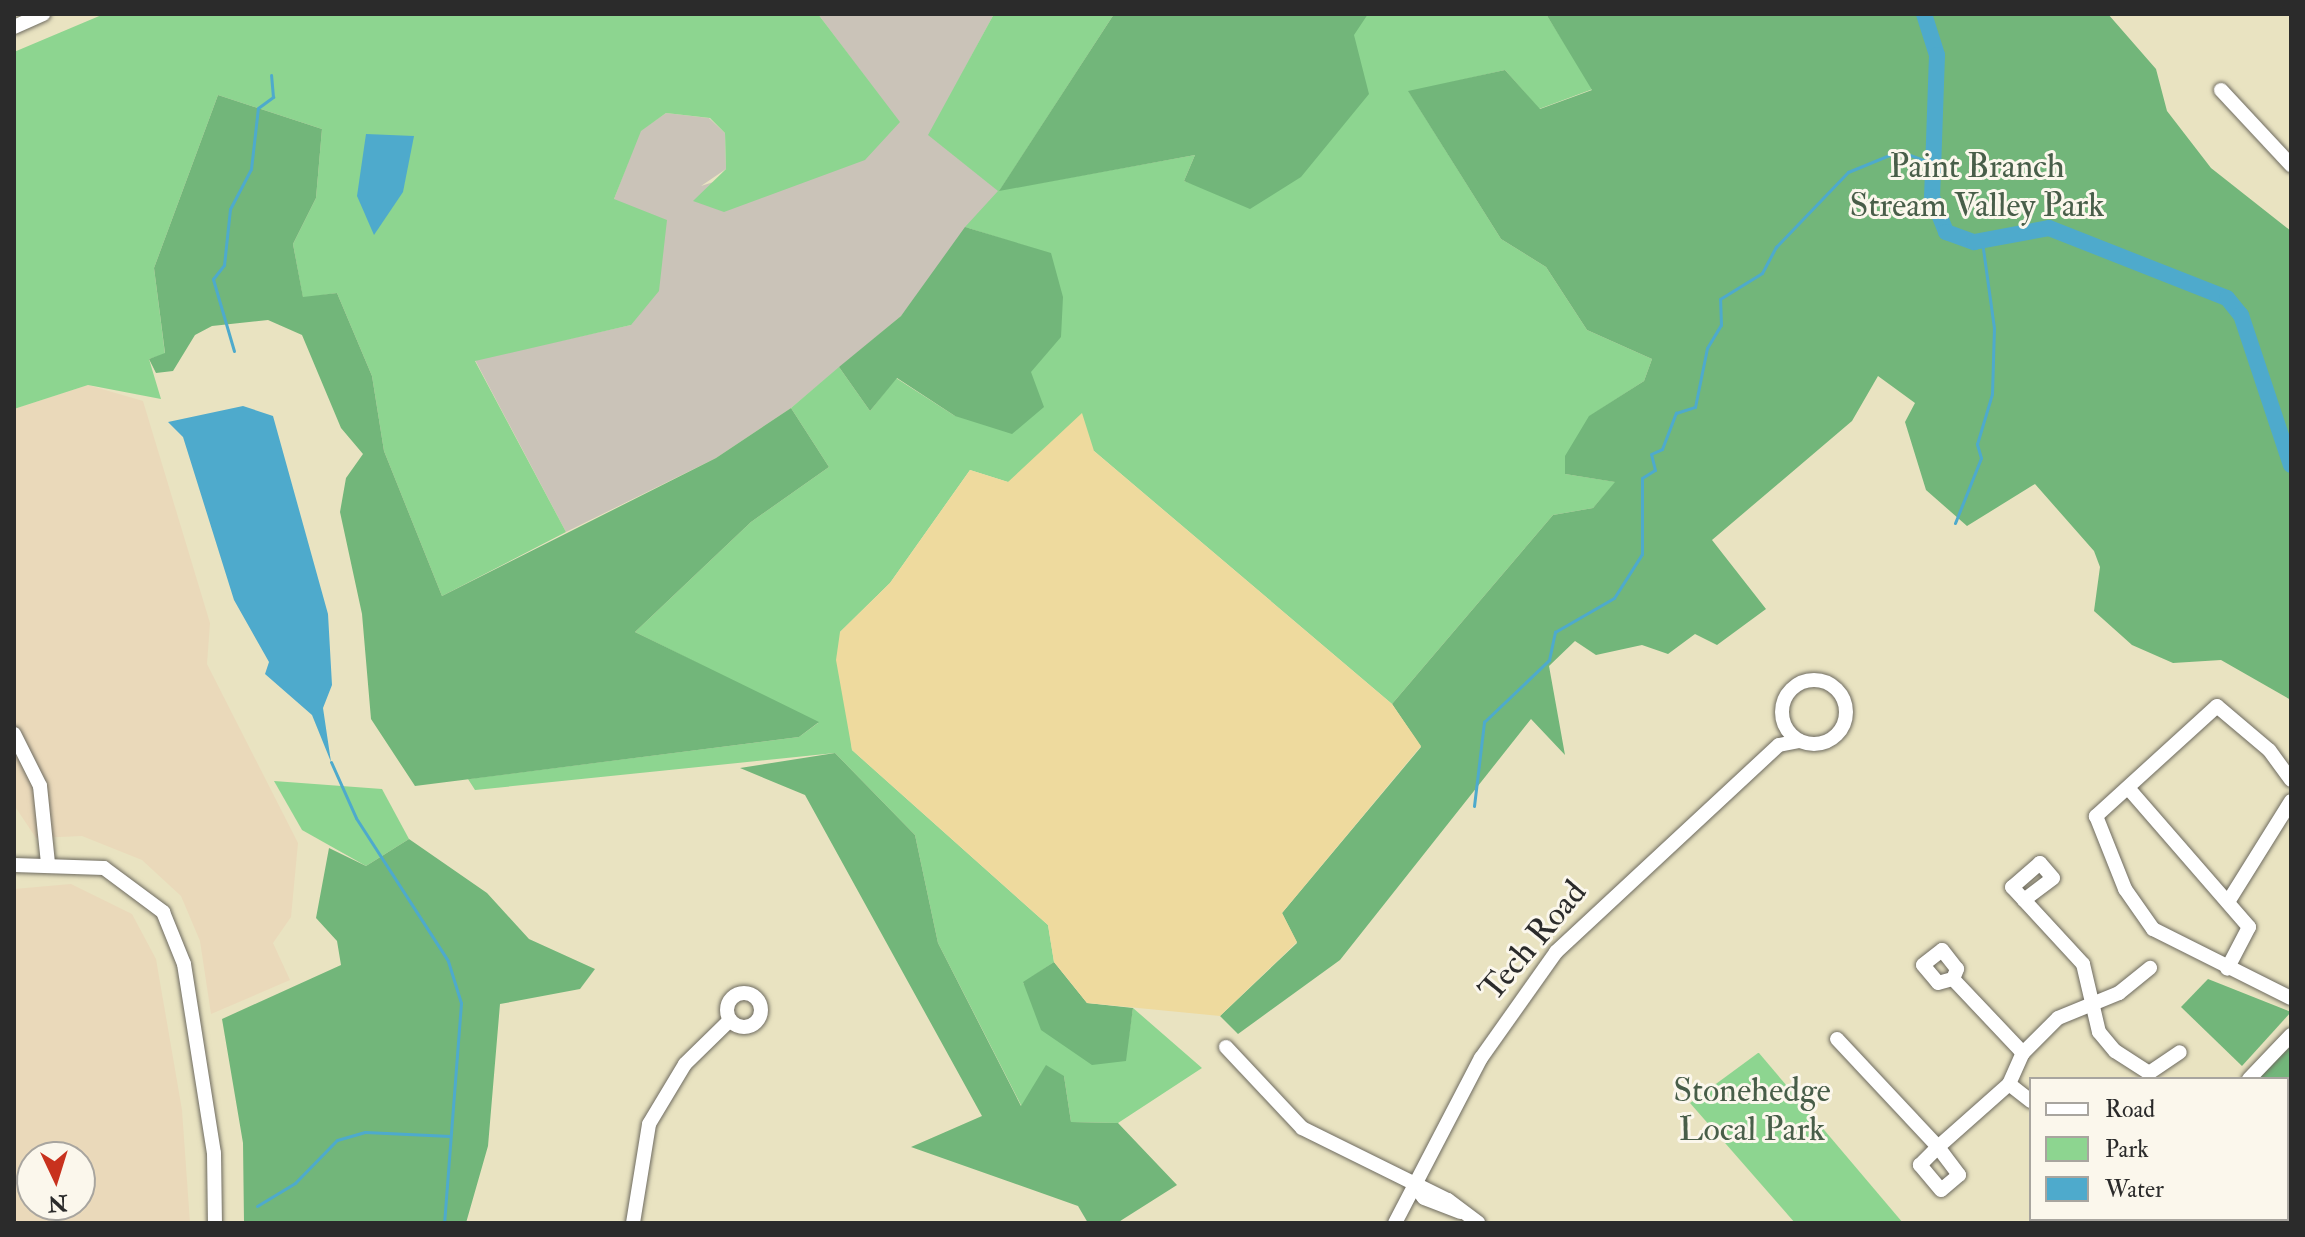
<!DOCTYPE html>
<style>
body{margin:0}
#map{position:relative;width:2305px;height:1237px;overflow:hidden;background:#e9e3c1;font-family:"IM FELL Double Pica",serif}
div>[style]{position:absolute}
.built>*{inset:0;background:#ead9ba}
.industrial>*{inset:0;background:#cac3b8}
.green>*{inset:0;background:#8dd590}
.forest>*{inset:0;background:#72b67a}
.sand>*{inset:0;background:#eeda9e}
.water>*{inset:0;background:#4eaacc}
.stream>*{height:3px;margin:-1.5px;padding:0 1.5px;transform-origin:1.5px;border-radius:1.5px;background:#4eaacc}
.river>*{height:16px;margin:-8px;padding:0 8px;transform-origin:8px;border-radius:8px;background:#4eaacc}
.roads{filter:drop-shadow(0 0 2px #6e6b60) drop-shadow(0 0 2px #6e6b60)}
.minor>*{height:14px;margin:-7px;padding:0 7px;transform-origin:7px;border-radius:7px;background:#fff}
.minor>.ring{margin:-7px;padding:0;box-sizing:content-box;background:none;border:14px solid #fff;border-radius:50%}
.highway>*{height:20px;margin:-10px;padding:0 10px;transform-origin:10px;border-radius:10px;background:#f9bc8a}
span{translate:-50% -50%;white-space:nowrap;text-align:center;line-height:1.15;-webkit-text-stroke:6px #fbf7ec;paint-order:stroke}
.park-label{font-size:34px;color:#485e49}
.street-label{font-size:34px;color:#2b2b2b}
.frame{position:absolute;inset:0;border:16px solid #2b2b2b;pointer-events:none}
.legend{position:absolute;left:2029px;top:1077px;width:260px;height:144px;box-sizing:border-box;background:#fbf7ec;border:2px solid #a8a59f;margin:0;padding:10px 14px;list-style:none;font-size:24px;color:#2b2b2b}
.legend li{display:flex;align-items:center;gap:16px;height:40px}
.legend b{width:40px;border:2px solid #a8a59f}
.north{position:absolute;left:16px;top:1141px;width:80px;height:80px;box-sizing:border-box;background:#fbf7ec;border:2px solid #a8a59f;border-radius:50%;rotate:176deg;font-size:22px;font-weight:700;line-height:32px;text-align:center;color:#2b2b2b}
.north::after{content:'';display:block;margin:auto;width:28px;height:36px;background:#c8321e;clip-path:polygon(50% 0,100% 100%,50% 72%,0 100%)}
</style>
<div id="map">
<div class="built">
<i style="clip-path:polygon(88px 385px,143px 401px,210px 623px,207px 664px,298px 843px,291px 917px,273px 943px,290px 980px,211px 1014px,200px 941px,181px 896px,142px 860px,82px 836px,36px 838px,14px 805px,14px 409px)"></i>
<i style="clip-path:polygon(evenodd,71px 884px,132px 914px,156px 959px,182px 1110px,190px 1223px,14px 1223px,14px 889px,71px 884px,32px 1157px,80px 1157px,80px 1205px,32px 1205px,32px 1157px)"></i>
</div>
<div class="industrial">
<i style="clip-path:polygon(818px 14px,994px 14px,929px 135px,999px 191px,901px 316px,791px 408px,716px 458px,566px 532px,475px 360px,631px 325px,614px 199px,640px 131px,666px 113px,709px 118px,725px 133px,726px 169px,701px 186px,899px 122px)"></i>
</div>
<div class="green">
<i style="clip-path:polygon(104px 14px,818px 14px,900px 122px,865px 160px,724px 212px,693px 201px,726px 169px,725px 133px,710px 118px,666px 113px,641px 131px,614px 199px,667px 220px,659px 291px,631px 325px,475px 361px,566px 532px,442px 596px,384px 451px,372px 376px,337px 293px,303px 298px,293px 244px,316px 198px,322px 129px,218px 95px,154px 268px,165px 354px,149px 359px,161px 399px,88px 385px,14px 409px,14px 52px)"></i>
<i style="clip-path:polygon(994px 14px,1114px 14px,1000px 190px,1195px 155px,1184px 181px,1208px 189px,1368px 14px,1546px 14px,1593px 89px,1539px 109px,1505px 70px,1409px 92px,1501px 239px,1546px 267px,1587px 330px,1652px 359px,1644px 381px,1590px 416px,1565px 474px,1616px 482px,1593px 508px,1553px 515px,1392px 704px,1094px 451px,1008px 482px,970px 470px,890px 583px,840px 632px,852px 750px,1048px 925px,1054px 962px,1023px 983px,1125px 1061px,1133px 1008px,1202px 1068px,1118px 1123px,1071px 1122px,1064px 1076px,1022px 1107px,938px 943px,915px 835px,835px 753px,475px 790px,468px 779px,799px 737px,818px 723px,635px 632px,751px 522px,829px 467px,791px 408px,839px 367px,870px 411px,896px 378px,955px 416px,1030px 372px,1051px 254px,965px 227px,998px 191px,928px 135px)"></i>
<i style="clip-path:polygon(274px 781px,382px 789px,409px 839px,366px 866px,302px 830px)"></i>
<i style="clip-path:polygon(1758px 1053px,1759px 1053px,1903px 1223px,1795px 1223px,1690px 1103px)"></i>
</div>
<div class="forest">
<i style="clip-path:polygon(1114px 14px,1368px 14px,1354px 35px,1369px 94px,1301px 177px,1250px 209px,1184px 181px,1195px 155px,999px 191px)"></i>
<i style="clip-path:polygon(1546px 14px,2108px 14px,2156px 69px,2167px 111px,2211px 168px,2291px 231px,2291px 700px,2221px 660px,2173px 663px,2132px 645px,2094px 611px,2100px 567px,2094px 551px,2035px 484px,1967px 526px,1926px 490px,1905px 422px,1915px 403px,1878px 376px,1852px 421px,1712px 540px,1766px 609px,1717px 645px,1695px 634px,1668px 654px,1642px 645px,1596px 655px,1575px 641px,1549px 666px,1565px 755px,1531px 719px,1340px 960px,1238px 1034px,1220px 1016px,1297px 943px,1282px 913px,1421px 747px,1392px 704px,1553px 515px,1593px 508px,1615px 482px,1565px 474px,1565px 456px,1589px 416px,1644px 381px,1652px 359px,1587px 330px,1546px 267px,1501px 239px,1408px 91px,1505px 70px,1540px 109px,1592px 90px)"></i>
<i style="clip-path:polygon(218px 95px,322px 129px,316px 198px,293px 244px,303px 297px,337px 293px,372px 376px,384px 451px,442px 596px,716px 458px,791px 408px,829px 467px,751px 522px,635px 632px,819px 722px,799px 737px,415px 786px,371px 719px,362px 614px,340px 512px,346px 478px,363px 454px,341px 428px,302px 335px,268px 320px,212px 326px,195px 335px,173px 371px,156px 373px,149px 359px,165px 353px,154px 268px)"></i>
<i style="clip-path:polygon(965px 227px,1051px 253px,1063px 297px,1061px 337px,1031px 372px,1044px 407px,1012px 434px,955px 416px,897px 378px,870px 411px,839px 367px,901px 316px)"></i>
<i style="clip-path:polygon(835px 753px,915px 835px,938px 943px,1021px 1106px,1046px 1065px,1064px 1076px,1071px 1122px,1118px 1123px,1177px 1185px,1117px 1223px,1088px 1223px,1078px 1206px,911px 1147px,982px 1116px,805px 795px,740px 768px)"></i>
<i style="clip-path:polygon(409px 839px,487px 893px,529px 939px,595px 969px,580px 989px,500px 1004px,488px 1146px,466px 1223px,244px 1223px,243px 1143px,222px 1019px,341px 965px,337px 941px,316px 918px,329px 848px,366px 866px)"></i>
<i style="clip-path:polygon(1054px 962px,1087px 1003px,1133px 1008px,1126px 1061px,1092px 1065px,1041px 1030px,1023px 982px)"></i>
<i style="clip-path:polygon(2208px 979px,2291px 1012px,2242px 1066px,2181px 1007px)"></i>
<i style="clip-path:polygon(2291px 1046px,2291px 1101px,2287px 1104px,2287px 1079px,2256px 1079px)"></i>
</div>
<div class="sand">
<i style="clip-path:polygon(1082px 413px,1094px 451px,1392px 704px,1421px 746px,1282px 913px,1297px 942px,1220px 1016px,1087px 1003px,1054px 962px,1048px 925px,852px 750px,836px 660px,840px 632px,890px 583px,970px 470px,1008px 482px)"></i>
</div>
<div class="water">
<i style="clip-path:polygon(366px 134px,414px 136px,403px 192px,374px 235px,357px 196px)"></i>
<i style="clip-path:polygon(243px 406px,273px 416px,328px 614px,332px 685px,323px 708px,331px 762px,312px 715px,265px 674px,269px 662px,234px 600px,183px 437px,168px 422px)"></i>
</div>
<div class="stream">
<i style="left:234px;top:351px;width:75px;rotate:-106.3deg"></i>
<i style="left:213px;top:279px;width:18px;rotate:-52deg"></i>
<i style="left:224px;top:265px;width:56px;rotate:-83.9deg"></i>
<i style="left:230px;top:209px;width:45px;rotate:-62.3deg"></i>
<i style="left:251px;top:169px;width:61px;rotate:-83.5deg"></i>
<i style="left:258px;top:108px;width:19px;rotate:-36deg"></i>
<i style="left:273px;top:97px;width:22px;rotate:-95deg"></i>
<i style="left:1955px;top:523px;width:70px;rotate:-68.2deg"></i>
<i style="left:1981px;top:458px;width:15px;rotate:-106deg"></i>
<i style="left:1977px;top:444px;width:52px;rotate:-73.3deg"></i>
<i style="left:1992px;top:394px;width:66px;rotate:-88.3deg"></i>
<i style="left:1994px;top:328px;width:88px;rotate:-97.9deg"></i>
<i style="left:331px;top:762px;width:61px;rotate:65.9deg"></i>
<i style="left:356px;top:818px;width:170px;rotate:57.2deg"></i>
<i style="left:448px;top:961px;width:44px;rotate:72.8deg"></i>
<i style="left:461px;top:1003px;width:221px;rotate:94.4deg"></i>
<i style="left:1474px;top:806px;width:85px;rotate:-83.2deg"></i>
<i style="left:1484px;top:722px;width:90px;rotate:-43.6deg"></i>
<i style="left:1549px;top:660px;width:29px;rotate:-78deg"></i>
<i style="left:1555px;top:632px;width:68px;rotate:-30deg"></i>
<i style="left:1614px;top:598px;width:52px;rotate:-57.5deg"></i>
<i style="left:1642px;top:554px;width:76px;rotate:-90deg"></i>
<i style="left:1642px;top:478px;width:15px;rotate:-32deg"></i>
<i style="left:1655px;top:470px;width:16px;rotate:-104deg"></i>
<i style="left:1651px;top:454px;width:12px;rotate:-24deg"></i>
<i style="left:1662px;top:449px;width:39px;rotate:-69deg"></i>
<i style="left:1676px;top:413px;width:20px;rotate:-18deg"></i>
<i style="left:1695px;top:407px;width:60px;rotate:-78.5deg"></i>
<i style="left:1707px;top:348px;width:27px;rotate:-59deg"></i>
<i style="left:1721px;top:325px;width:26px;rotate:-92deg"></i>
<i style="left:1720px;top:299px;width:49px;rotate:-31.8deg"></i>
<i style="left:1762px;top:273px;width:30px;rotate:-62deg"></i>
<i style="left:1776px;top:247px;width:104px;rotate:-46.2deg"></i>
<i style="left:1848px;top:172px;width:55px;rotate:-22.4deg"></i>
<i style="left:1899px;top:151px;width:33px;rotate:20deg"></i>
<i style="left:257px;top:1206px;width:44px;rotate:-31.2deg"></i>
<i style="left:295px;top:1183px;width:60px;rotate:-45.7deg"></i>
<i style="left:337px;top:1140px;width:29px;rotate:-16deg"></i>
<i style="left:365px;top:1132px;width:85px;rotate:2.7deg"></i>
</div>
<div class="river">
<i style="left:1924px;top:14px;width:43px;rotate:72.4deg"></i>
<i style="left:1937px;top:55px;width:142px;rotate:92deg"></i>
<i style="left:1932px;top:197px;width:38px;rotate:68deg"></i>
<i style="left:1946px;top:232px;width:30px;rotate:20deg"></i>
<i style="left:1974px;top:242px;width:76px;rotate:-10.6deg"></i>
<i style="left:2049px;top:228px;width:191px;rotate:21.5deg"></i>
<i style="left:2227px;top:298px;width:22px;rotate:51deg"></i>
<i style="left:2241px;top:315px;width:158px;rotate:71.6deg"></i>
</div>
<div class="roads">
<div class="minor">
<i style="left:14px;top:27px;width:32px;rotate:-24deg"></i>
<i style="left:2221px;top:90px;width:103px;rotate:47deg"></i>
<i class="ring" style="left:1782px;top:680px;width:50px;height:50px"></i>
<i style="left:14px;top:734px;width:58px;rotate:63.4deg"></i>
<i style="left:40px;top:786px;width:77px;rotate:84.1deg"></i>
<i style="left:2291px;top:780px;width:37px;rotate:-126deg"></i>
<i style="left:2269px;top:750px;width:68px;rotate:-139.8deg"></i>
<i style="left:2217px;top:706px;width:164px;rotate:137.7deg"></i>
<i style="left:2096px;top:816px;width:79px;rotate:68.3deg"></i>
<i style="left:2125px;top:889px;width:49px;rotate:55deg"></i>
<i style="left:2153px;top:929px;width:154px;rotate:26.6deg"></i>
<i style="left:2129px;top:789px;width:183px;rotate:49deg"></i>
<i style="left:2249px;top:927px;width:47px;rotate:117.6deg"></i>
<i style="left:14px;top:865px;width:90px;rotate:1.9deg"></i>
<i style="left:104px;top:868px;width:74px;rotate:36.7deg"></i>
<i style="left:163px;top:912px;width:56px;rotate:68deg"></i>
<i style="left:184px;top:964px;width:191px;rotate:81deg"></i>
<i style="left:214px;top:1153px;width:70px;rotate:89.2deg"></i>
<i style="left:2024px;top:900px;width:36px;rotate:-37deg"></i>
<i style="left:2053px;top:878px;width:20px;rotate:-131deg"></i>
<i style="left:2040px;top:863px;width:37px;rotate:139deg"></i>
<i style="left:2012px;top:887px;width:18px;rotate:47deg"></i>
<i style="left:2024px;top:900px;width:87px;rotate:47.3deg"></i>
<i style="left:2083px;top:964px;width:70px;rotate:76.8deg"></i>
<i style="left:2099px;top:1032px;width:25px;rotate:50deg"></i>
<i style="left:2115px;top:1051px;width:40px;rotate:32.9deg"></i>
<i style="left:2149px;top:1073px;width:37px;rotate:-34deg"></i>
<i style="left:2228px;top:902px;width:119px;rotate:-58deg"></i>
<i style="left:1953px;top:979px;width:11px;rotate:-68deg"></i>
<i style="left:1957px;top:969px;width:24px;rotate:-128deg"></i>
<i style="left:1942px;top:950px;width:24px;rotate:142deg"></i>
<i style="left:1923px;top:965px;width:23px;rotate:50deg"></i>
<i style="left:1938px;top:983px;width:16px;rotate:-15deg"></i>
<i style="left:1953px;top:979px;width:102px;rotate:46.6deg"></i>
<i class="ring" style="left:727px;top:993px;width:20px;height:20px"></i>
<i style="left:1837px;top:1039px;width:148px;rotate:46.9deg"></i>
<i style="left:1938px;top:1147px;width:35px;rotate:53deg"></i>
<i style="left:1959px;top:1175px;width:23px;rotate:140deg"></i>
<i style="left:1941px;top:1190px;width:33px;rotate:-130deg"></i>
<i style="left:1920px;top:1165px;width:25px;rotate:-45deg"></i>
<i style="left:1938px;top:1147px;width:95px;rotate:-41.6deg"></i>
<i style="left:2009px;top:1084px;width:34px;rotate:-66deg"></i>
<i style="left:2023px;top:1053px;width:49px;rotate:-45deg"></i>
<i style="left:2058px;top:1018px;width:66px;rotate:-22.3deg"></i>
<i style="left:2119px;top:993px;width:40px;rotate:-39deg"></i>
<i style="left:1226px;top:1047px;width:111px;rotate:46.8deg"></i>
<i style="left:1302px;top:1128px;width:163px;rotate:26.3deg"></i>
<i style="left:1448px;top:1200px;width:38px;rotate:37deg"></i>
<i style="left:2249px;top:1079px;width:61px;rotate:-46.3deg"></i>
<i style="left:2009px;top:1084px;width:28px;rotate:38deg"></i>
<i style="left:1414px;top:1185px;width:16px;rotate:52deg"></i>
<i style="left:1424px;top:1198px;width:39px;rotate:21deg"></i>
<i style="left:633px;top:1223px;width:100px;rotate:-80.8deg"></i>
<i style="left:649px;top:1124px;width:70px;rotate:-59deg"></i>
<i style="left:685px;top:1064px;width:63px;rotate:-44.4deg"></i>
<i style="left:1395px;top:1223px;width:186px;rotate:-62.5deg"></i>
<i style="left:1481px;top:1058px;width:130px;rotate:-54.7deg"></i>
<i style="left:1556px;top:952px;width:304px;rotate:-42.9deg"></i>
<i style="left:1779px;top:745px;width:21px;rotate:-11deg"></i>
<i style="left:2092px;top:1223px;width:6px;rotate:-45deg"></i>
</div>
<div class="highway">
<i style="left:2287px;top:1123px;width:6px;rotate:-45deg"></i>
<i style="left:2287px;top:1171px;width:5px;rotate:-37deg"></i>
<i style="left:2177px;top:1223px;width:6px;rotate:-45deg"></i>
<i style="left:2230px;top:1223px;width:6px;rotate:-45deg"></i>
</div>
</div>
<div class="park-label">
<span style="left:1977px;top:186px">Paint Branch<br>Stream Valley Park</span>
<span style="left:1752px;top:1110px">Stonehedge<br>Local Park</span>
</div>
<div class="street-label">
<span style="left:1533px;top:941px;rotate:-50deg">Tech Road</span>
</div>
<div class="frame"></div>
<ul class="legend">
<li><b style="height:10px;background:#fff"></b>Road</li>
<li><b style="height:22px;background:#8dd590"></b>Park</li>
<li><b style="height:22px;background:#4eaacc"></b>Water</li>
</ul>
<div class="north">N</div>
</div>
